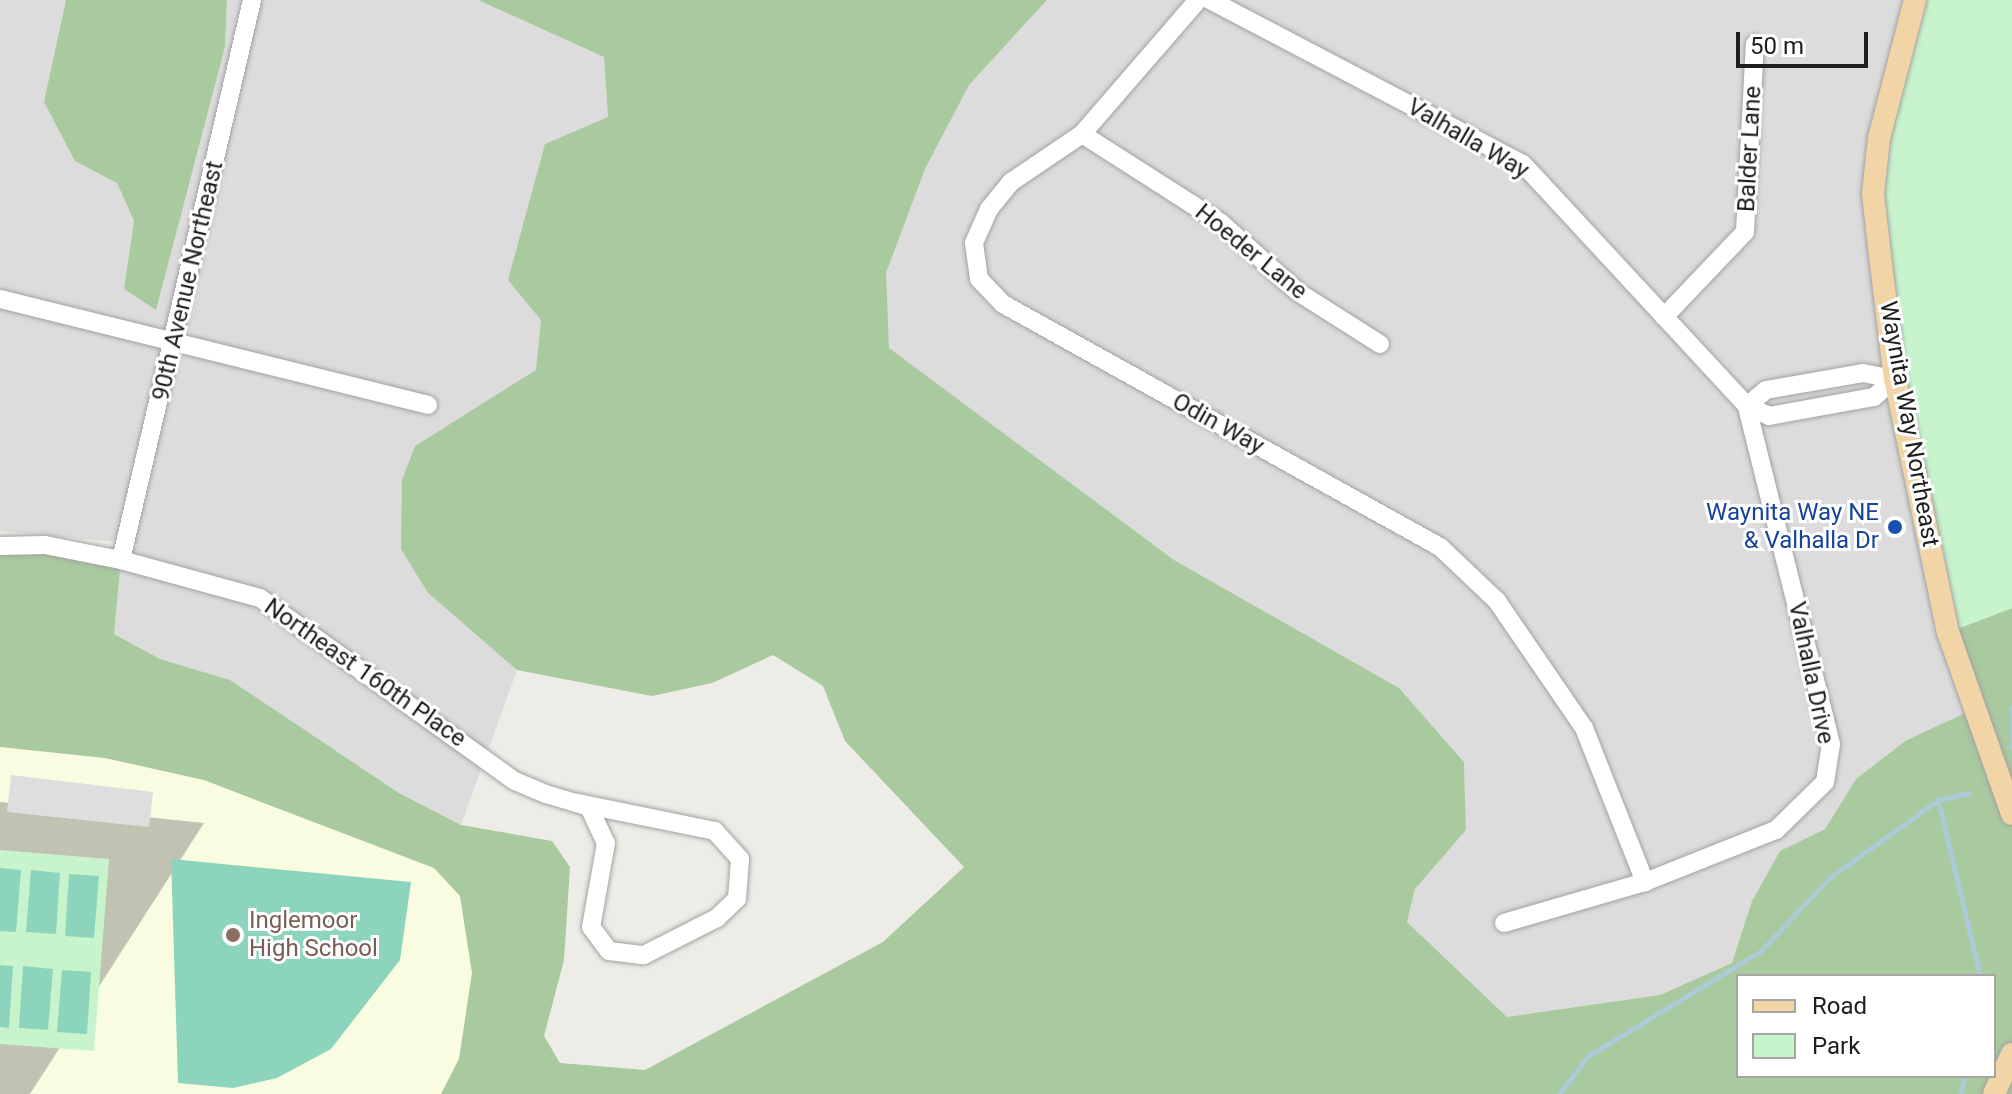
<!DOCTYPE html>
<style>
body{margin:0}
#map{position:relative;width:2012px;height:1094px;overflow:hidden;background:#eeece6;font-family:Roboto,sans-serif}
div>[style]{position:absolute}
.residential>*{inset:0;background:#dcdcdc}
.education>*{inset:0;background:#fafce1}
.construction>*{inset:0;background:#c1c2b2}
.forest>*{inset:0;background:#a9c99f}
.park>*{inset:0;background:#c7f4cd}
.pitch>*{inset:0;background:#8cd5bc}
.parking>*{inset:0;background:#dedede}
.stream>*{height:5px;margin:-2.5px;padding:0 2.5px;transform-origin:2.5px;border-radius:2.5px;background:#abcbd7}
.roads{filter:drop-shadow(0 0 2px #a2a2a2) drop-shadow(0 0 2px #a2a2a2)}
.minor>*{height:18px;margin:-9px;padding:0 9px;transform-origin:9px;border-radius:9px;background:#fff}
.major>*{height:22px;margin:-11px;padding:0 11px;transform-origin:11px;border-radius:11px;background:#f2d5a7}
.dots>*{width:22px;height:22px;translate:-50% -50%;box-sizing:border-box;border:4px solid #fff;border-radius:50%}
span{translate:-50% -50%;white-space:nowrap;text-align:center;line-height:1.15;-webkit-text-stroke:6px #fff;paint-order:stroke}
.street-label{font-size:24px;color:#1e1e1e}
.transit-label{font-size:24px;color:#164399}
.right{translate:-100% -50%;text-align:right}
.education-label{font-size:24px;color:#785e54}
.left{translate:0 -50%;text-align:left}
.legend{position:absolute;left:1736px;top:974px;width:260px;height:104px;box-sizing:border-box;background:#fff;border:2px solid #a5a5a5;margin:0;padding:10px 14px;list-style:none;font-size:24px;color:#1e1e1e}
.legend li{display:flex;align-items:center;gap:16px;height:40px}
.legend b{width:40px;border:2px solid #a5a5a5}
.scale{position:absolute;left:1736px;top:32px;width:132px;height:36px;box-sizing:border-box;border:4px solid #1e1e1e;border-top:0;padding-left:10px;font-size:24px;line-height:28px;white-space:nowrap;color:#1e1e1e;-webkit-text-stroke:6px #fff;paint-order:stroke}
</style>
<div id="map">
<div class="residential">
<i style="clip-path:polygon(0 0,66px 0,60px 31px,75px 160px,117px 183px,134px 221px,124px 288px,156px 309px,225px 47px,227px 0,478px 0,604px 57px,608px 118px,541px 320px,536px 371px,415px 446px,428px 593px,517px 670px,461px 825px,399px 793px,230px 680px,160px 659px,114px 634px,121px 560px,139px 544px,0 531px)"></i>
<i style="clip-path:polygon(1047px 0,1915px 0,1975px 709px,1905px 741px,1856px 779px,1825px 829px,1780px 851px,1752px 901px,1732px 963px,1660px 995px,1507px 1017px,1407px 922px,1415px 889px,1466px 830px,1464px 762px,1399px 688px,1174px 560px,888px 348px,886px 273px,925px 169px,969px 85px)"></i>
</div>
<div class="education">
<i style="clip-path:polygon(0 747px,105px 758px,204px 780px,434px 868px,460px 896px,472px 973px,459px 1059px,441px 1094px,0 1094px)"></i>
</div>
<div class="construction">
<i style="clip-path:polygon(0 802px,204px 823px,30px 1094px,0 1094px)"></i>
</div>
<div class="forest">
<i style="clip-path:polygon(66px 0,227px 0,225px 47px,156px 310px,124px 289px,134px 221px,117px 183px,75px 161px,44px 102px)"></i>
<i style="clip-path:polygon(evenodd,478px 0,1047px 0,969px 85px,925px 169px,886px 273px,889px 348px,1174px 560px,1399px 688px,1464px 762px,1466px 830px,1415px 889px,1407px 922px,1507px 1017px,1660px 995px,1732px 963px,1752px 901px,1780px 851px,1825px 829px,1856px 779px,1905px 741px,1974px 709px,1948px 632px,2012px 608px,2012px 1094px,441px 1094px,459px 1059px,472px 973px,460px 896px,434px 868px,204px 780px,105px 758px,0 747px,0 546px,121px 560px,114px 634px,160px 659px,230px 680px,399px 793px,461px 825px,552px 841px,570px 867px,564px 960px,544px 1036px,560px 1063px,645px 1070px,883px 942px,964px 867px,845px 741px,823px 686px,773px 655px,712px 683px,652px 696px,517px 670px,428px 593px,401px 549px,402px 480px,415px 446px,536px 370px,541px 320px,508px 280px,545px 144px,608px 117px,604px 57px,478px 0,1738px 976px,1994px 976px,1994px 1076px,1738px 1076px,1738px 976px)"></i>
</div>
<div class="park">
<i style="clip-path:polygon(1917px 0,2012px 0,2012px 608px,1947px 633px,1873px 194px)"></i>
<i style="clip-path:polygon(0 850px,109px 859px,94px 1051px,0 1044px)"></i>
</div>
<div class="pitch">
<i style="clip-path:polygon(171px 859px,411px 882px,400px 960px,331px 1049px,277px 1078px,233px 1088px,178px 1083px)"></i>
<i style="clip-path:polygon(0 868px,21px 870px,16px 932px,0 931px)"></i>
<i style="clip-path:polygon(31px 870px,60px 873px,56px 934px,26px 932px)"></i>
<i style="clip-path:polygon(69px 874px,99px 876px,94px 938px,65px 936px)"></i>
<i style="clip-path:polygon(0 965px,13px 966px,9px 1028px,0 1027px)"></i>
<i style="clip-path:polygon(23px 966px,53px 969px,48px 1030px,19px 1028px)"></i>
<i style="clip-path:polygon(62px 970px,91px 972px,87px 1034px,57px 1032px)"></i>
</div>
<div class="parking">
<i style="clip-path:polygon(11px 775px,153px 792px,149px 827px,7px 812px)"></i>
</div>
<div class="stream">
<i style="left:2012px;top:707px;width:40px;rotate:90deg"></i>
<i style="left:1938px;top:800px;width:181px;rotate:76.6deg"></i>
<i style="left:1559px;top:1094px;width:48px;rotate:-52.7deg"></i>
<i style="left:1588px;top:1056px;width:202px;rotate:-31.3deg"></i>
<i style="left:1761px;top:951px;width:100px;rotate:-47deg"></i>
<i style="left:1829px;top:878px;width:134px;rotate:-35.6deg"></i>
<i style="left:1938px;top:800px;width:32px;rotate:-13deg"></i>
<i style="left:1960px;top:1094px;width:19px;rotate:-74deg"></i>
</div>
<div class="roads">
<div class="minor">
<i style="left:1198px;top:0;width:177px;rotate:130.9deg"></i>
<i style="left:1082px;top:134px;width:86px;rotate:145.9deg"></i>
<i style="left:1011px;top:182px;width:35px;rotate:129deg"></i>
<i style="left:989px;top:209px;width:37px;rotate:114deg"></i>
<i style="left:974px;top:243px;width:36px;rotate:82deg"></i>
<i style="left:979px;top:279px;width:35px;rotate:46deg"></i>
<i style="left:1003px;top:304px;width:500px;rotate:29.08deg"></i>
<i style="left:1440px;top:547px;width:79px;rotate:43.5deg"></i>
<i style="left:1497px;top:601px;width:154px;rotate:55.6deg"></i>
<i style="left:1584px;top:728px;width:166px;rotate:68.4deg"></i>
<i style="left:1210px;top:0;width:353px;rotate:27.7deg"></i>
<i style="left:1523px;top:164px;width:330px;rotate:47.2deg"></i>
<i style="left:1747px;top:406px;width:24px;rotate:24deg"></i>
<i style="left:1769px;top:416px;width:107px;rotate:-10.3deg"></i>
<i style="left:1874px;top:397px;width:28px;rotate:-41deg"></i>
<i style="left:1082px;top:134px;width:165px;rotate:32.6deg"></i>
<i style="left:1221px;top:223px;width:103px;rotate:41.9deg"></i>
<i style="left:1298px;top:292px;width:97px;rotate:32.4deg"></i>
<i style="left:0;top:299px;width:441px;rotate:13.9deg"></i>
<i style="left:1664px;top:317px;width:117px;rotate:-46.4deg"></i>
<i style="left:1745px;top:232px;width:188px;rotate:-87deg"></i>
<i style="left:1747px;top:406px;width:25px;rotate:-40deg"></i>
<i style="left:1766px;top:390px;width:98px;rotate:-9.9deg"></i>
<i style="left:1863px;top:373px;width:33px;rotate:11deg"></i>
<i style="left:0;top:546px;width:45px;rotate:-1.3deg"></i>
<i style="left:45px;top:545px;width:77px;rotate:11.2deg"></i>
<i style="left:121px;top:560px;width:144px;rotate:15.3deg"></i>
<i style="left:260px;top:598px;width:314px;rotate:35.7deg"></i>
<i style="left:515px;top:781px;width:34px;rotate:23deg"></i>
<i style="left:546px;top:794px;width:45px;rotate:16.8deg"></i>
<i style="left:589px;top:807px;width:40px;rotate:65deg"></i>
<i style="left:606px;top:843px;width:85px;rotate:100.1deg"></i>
<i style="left:591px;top:927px;width:30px;rotate:53deg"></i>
<i style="left:609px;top:951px;width:35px;rotate:7deg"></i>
<i style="left:644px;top:955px;width:82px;rotate:-26.9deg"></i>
<i style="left:717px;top:918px;width:28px;rotate:-44deg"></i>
<i style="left:737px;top:899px;width:40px;rotate:-85.7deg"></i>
<i style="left:740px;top:859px;width:38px;rotate:-132deg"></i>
<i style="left:715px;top:831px;width:141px;rotate:-168.5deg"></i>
<i style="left:121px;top:560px;width:575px;rotate:-76.83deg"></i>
<i style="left:1504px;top:923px;width:147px;rotate:-16.2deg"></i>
<i style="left:1645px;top:882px;width:141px;rotate:-21.7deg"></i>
<i style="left:1776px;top:830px;width:69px;rotate:-44.4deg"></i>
<i style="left:1825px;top:782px;width:38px;rotate:-81deg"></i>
<i style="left:1831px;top:744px;width:348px;rotate:-104deg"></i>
</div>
<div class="major">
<i style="left:1915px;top:0;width:143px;rotate:104.6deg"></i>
<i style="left:1879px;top:138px;width:56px;rotate:96.1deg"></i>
<i style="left:1873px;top:194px;width:70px;rotate:83.5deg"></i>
<i style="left:1881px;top:264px;width:116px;rotate:83.1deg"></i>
<i style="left:1895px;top:379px;width:258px;rotate:78.2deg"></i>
<i style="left:1948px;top:632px;width:193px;rotate:70.6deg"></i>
<i style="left:1994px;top:1094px;width:44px;rotate:-65.8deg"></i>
</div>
</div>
<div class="dots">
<i style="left:1895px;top:527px;background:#1a4fb4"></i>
<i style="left:233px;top:935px;background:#8d6e63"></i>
</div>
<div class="street-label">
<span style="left:1468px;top:139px;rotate:30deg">Valhalla Way</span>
<span style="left:1750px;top:149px;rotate:-87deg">Balder Lane</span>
<span style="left:1251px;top:252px;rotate:39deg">Hoeder Lane</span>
<span style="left:188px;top:281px;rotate:-77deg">90th Avenue Northeast</span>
<span style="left:1218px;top:424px;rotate:29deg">Odin Way</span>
<span style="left:1909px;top:424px;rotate:80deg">Waynita Way Northeast</span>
<span style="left:365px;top:673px;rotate:35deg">Northeast 160th Place</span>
<span style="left:1811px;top:673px;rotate:78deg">Valhalla Drive</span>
</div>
<div class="transit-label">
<span class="right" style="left:1879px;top:527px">Waynita Way NE<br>&amp; Valhalla Dr</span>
</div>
<div class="education-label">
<span class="left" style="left:249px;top:935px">Inglemoor<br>High School</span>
</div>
<ul class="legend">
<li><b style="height:10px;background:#f2d5a7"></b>Road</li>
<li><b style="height:22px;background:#c7f4cd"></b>Park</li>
</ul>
<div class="scale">50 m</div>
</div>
